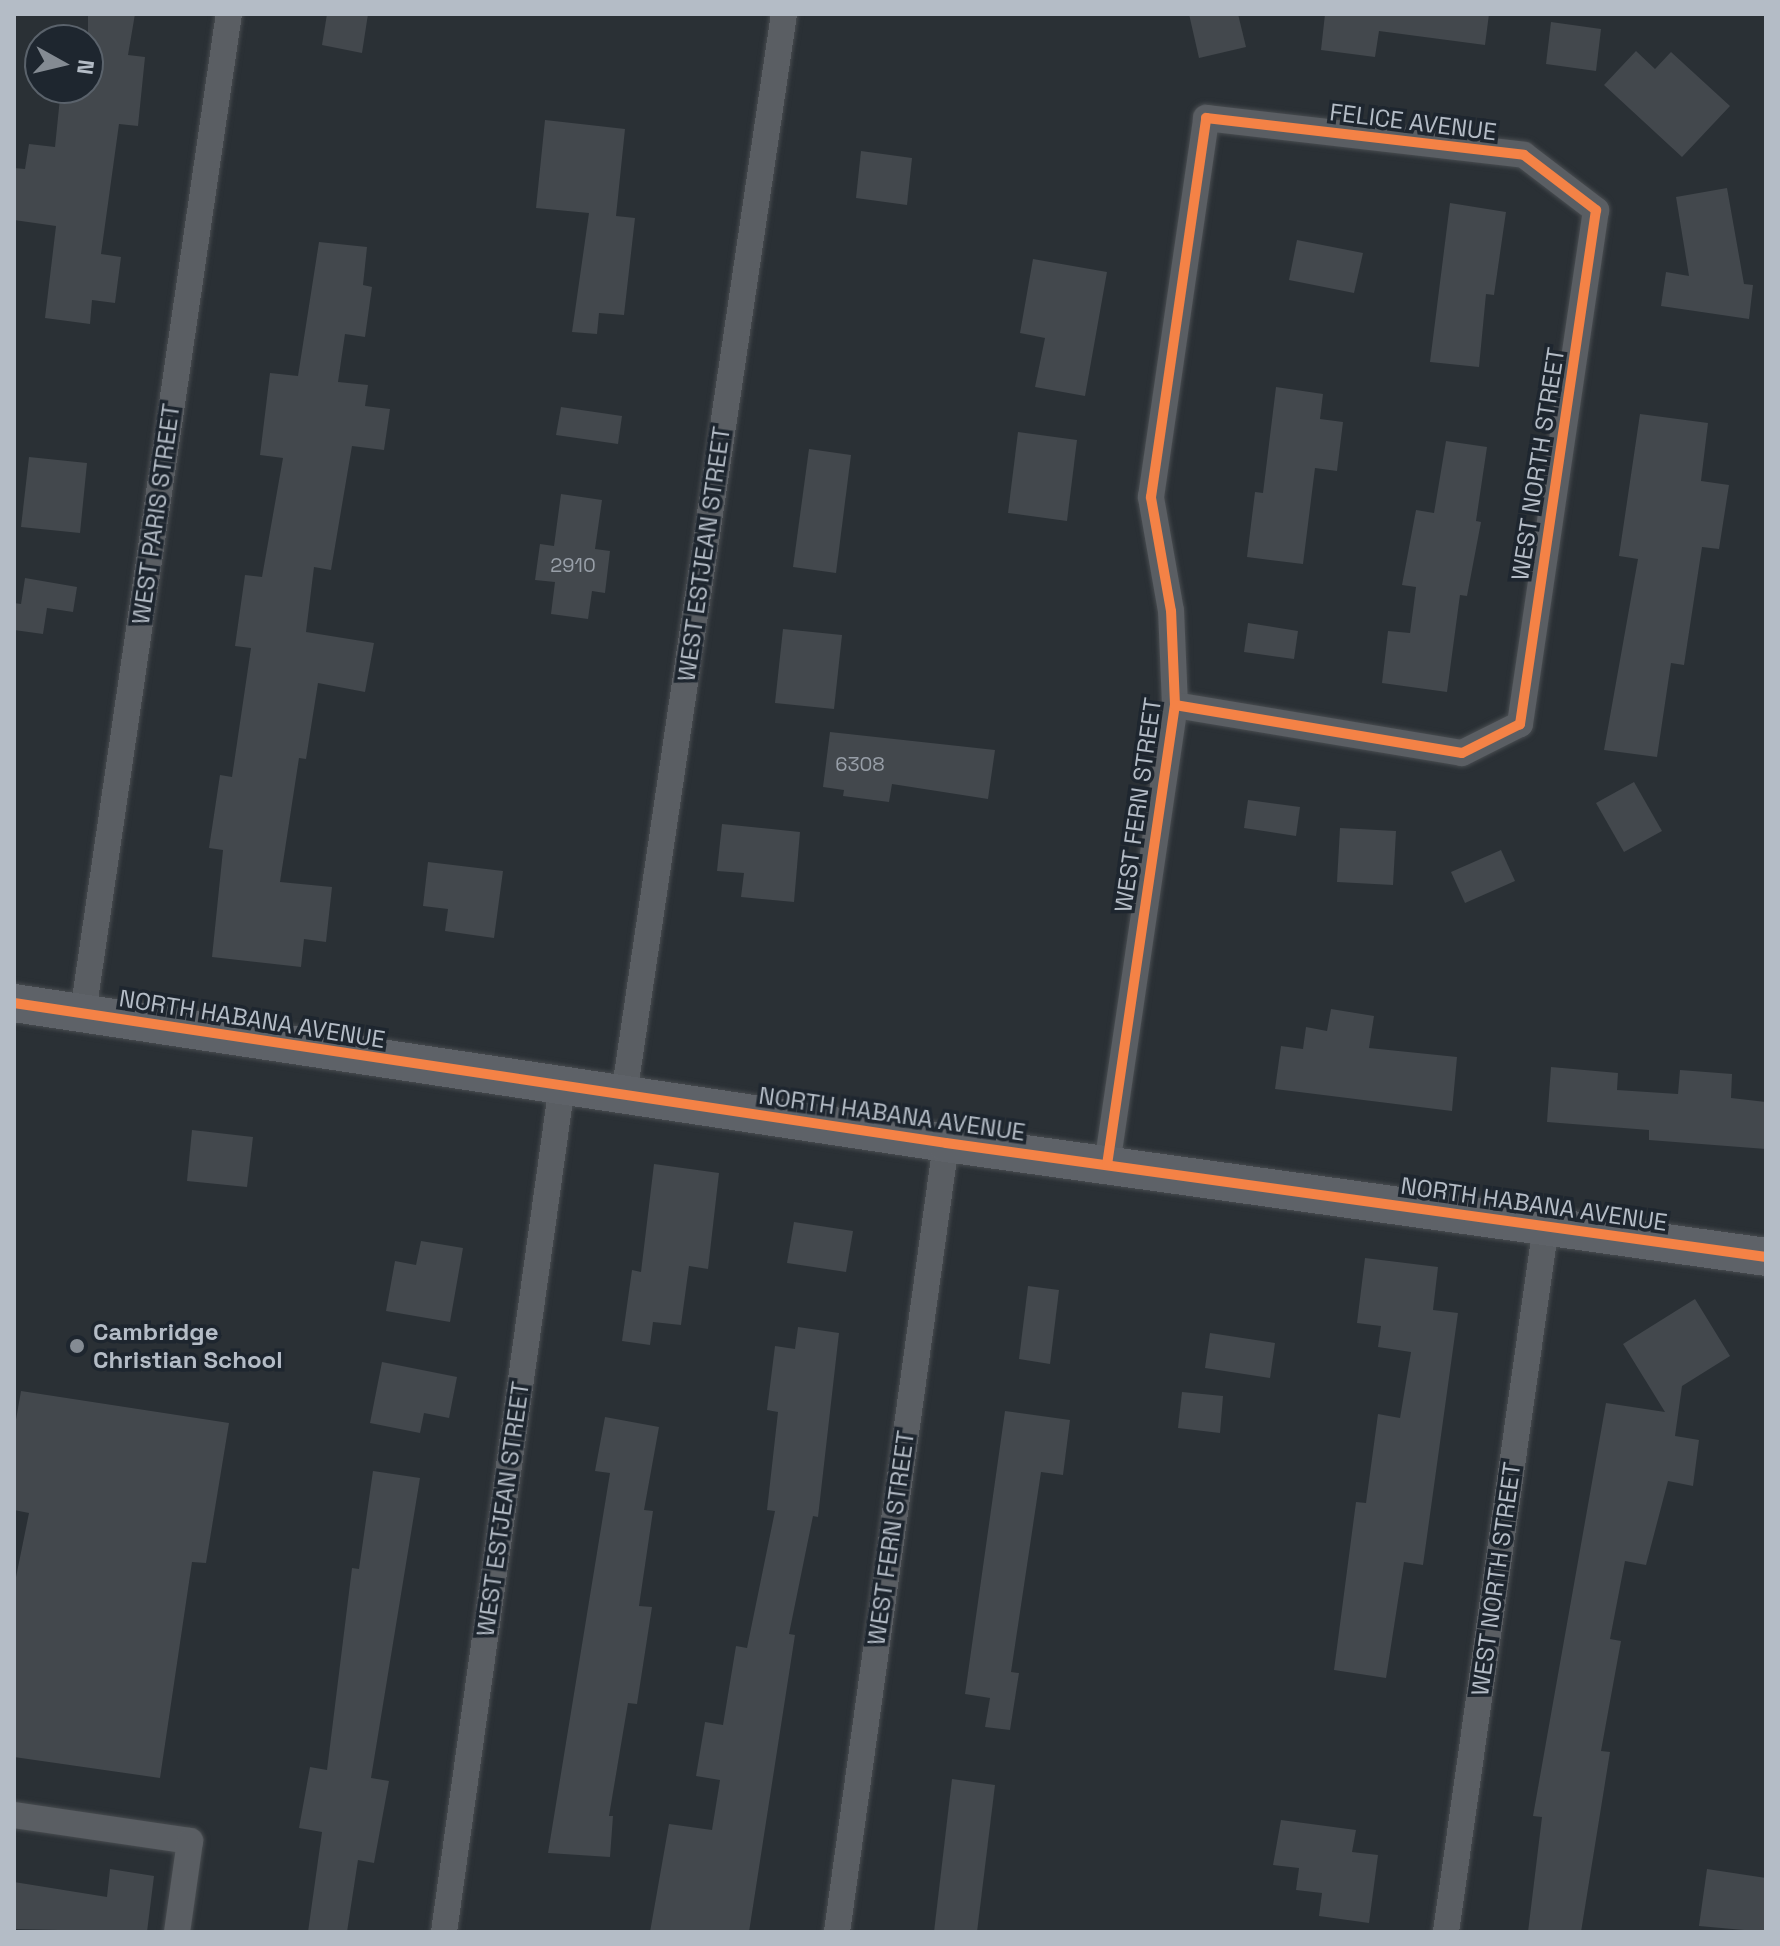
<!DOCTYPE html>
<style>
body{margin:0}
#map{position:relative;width:1780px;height:1946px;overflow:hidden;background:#2a3035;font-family:"Space Grotesk",sans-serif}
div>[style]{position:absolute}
.building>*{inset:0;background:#43484d}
.roads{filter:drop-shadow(0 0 2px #484c50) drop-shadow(0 0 2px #484c50)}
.street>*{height:26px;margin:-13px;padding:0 13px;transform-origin:13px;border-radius:13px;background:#5a5e63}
.secondary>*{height:38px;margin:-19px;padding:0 19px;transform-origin:19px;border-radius:19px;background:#5e6268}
.cycleway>*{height:10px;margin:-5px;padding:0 5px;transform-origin:5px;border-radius:5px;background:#f48246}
.dots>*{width:22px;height:22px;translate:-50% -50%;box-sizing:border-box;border:4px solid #1e262f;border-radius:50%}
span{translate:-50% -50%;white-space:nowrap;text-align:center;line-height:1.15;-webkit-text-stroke:7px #1e262f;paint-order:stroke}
.number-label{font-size:20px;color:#989fa8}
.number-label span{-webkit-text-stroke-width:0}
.street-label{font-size:24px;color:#b4bcc6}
.poi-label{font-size:24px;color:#b4bcc6;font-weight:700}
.left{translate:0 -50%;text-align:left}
.frame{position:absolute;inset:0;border:16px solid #b4bcc6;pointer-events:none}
.north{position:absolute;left:24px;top:24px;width:80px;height:80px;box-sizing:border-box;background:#1e262f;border:2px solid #5a626b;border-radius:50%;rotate:98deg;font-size:22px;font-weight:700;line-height:32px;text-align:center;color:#b4bcc6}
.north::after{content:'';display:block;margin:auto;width:28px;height:36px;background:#848b93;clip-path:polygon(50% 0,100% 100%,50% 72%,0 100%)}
</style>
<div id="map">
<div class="building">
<i style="clip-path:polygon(88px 14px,135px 14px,128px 55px,145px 57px,138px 126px,119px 124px,101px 254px,121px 257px,115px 303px,92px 300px,90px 324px,45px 318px,56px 226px,14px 220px,14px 168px,25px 169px,29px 144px,55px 147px,61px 88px,88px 88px)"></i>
<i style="clip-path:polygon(327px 14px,368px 14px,362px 53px,322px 45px)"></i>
<i style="clip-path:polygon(1189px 14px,1238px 14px,1246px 47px,1199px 58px)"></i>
<i style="clip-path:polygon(1325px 14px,1489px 14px,1485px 45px,1379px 31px,1375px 57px,1321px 50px)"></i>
<i style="clip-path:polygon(1551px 22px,1601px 29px,1596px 71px,1546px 64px)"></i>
<i style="clip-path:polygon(1636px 51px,1655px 69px,1671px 52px,1730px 106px,1682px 157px,1604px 85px)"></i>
<i style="clip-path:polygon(545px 120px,625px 129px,616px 216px,635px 218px,624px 315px,599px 313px,597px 334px,572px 332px,589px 213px,536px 208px)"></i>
<i style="clip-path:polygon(861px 151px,912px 158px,907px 205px,856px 198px)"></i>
<i style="clip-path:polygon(1727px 188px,1744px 284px,1753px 285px,1749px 319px,1661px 306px,1666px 272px,1689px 276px,1676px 197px)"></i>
<i style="clip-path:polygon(1450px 203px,1506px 212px,1494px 295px,1486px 294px,1479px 367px,1430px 362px)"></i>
<i style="clip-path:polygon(1297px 240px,1363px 253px,1354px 293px,1289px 280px)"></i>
<i style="clip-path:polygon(319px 242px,367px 247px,363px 285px,372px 287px,365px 337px,345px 334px,338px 382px,368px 385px,365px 406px,390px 409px,384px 450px,352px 446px,331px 570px,314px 567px,306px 632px,374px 643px,365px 692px,318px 683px,306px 759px,299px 758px,280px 882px,332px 887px,326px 942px,304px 939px,301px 967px,212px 957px,223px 850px,209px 848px,220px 775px,232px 777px,251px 648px,235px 646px,245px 575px,262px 577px,283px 458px,260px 455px,270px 373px,298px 376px)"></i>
<i style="clip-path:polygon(1033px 259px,1107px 272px,1085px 396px,1035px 387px,1045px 338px,1020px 333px)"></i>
<i style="clip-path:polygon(1276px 387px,1323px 394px,1320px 419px,1343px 422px,1337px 471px,1315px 468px,1303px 564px,1247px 557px,1255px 492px,1263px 493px)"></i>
<i style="clip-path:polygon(561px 407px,622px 416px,618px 444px,556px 435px)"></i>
<i style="clip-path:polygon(1640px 414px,1708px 423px,1701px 481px,1729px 485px,1719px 549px,1702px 547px,1684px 665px,1671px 663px,1657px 757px,1604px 750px,1638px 559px,1619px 556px)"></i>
<i style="clip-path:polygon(1018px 432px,1077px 440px,1067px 521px,1008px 513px)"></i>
<i style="clip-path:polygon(1446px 441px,1487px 447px,1476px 521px,1481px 522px,1467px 596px,1460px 595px,1447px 692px,1382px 683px,1388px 631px,1410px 633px,1416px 587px,1402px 585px,1416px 510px,1434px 513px)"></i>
<i style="clip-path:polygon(809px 449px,851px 455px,836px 573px,793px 567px)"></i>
<i style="clip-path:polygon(29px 457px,87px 463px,80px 533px,21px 527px)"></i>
<i style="clip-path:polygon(561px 494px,602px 500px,595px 549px,610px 551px,605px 593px,592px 591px,588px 619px,551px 614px,555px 582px,535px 580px,540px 544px,554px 546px)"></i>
<i style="clip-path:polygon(25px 578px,77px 587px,73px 612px,47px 608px,43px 634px,14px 630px,14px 603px,21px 604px)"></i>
<i style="clip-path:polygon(1248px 623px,1298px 631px,1294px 659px,1244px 652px)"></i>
<i style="clip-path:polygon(783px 629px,842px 635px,834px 709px,775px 703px)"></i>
<i style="clip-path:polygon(830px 732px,995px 750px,988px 799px,892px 784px,889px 802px,843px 796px,844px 790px,823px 787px)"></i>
<i style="clip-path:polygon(1634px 782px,1662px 831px,1624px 852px,1596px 803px)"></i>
<i style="clip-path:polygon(1248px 800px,1300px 807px,1296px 836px,1244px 828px)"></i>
<i style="clip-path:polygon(722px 824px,800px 832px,794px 902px,741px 897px,744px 873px,717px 871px)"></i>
<i style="clip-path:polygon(1340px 828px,1396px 831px,1393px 885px,1337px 882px)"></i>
<i style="clip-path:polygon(1501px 850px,1515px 881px,1465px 903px,1451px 872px)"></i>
<i style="clip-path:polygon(428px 862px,503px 871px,494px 938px,445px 931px,448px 909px,423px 906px)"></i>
<i style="clip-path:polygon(1331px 1009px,1374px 1016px,1369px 1048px,1457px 1057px,1452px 1111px,1275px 1089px,1281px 1046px,1303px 1049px,1306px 1027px,1327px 1031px)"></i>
<i style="clip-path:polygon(1551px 1067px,1618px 1073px,1617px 1090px,1678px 1094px,1680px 1070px,1732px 1074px,1731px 1098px,1766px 1102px,1766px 1149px,1649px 1140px,1649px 1130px,1547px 1122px)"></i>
<i style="clip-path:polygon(192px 1130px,253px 1137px,247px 1187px,187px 1181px)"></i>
<i style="clip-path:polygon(654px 1164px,719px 1173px,708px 1269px,689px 1266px,681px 1325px,653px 1322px,650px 1345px,622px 1341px,632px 1270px,641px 1272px)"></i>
<i style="clip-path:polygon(794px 1222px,853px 1231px,846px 1272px,787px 1263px)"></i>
<i style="clip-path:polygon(421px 1241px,463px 1248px,450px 1322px,386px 1311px,395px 1261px,416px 1265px)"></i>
<i style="clip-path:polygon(1365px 1258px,1438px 1267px,1433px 1310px,1458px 1313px,1423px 1565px,1404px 1562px,1386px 1678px,1334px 1670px,1356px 1502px,1366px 1503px,1378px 1414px,1400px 1418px,1411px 1352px,1378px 1347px,1381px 1326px,1357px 1323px)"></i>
<i style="clip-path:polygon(1028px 1286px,1059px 1290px,1050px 1364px,1019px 1359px)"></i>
<i style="clip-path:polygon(1695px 1299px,1730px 1356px,1682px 1386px,1675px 1436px,1699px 1440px,1693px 1486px,1668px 1481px,1646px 1565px,1625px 1561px,1610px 1639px,1621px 1641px,1601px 1751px,1610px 1752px,1581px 1932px,1528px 1932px,1542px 1817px,1533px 1816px,1606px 1403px,1665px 1412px,1623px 1344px)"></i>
<i style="clip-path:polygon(798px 1327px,839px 1333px,818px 1517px,813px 1516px,789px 1634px,795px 1635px,749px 1932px,650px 1932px,669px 1824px,712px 1830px,720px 1780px,696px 1776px,705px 1722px,723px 1725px,736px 1646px,747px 1648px,775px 1511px,767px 1510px,778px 1412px,767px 1410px,775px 1346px,795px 1349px)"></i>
<i style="clip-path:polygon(1210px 1333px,1275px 1343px,1270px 1378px,1205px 1368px)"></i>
<i style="clip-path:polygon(382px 1362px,457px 1377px,449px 1418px,424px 1413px,420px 1433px,370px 1423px)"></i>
<i style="clip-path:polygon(21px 1391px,229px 1423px,206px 1563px,192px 1562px,160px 1778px,14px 1757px,14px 1587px,29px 1513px,14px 1510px,14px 1431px)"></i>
<i style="clip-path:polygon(1182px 1392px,1223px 1396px,1220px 1433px,1178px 1428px)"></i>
<i style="clip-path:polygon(1005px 1411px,1070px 1420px,1063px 1475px,1041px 1472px,1011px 1672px,1019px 1673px,1010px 1730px,985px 1727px,990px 1698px,965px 1694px)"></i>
<i style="clip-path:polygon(605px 1417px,659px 1427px,644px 1510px,653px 1511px,639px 1606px,652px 1607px,637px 1704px,628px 1703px,609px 1816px,613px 1816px,610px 1857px,548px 1853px,610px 1473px,595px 1471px)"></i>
<i style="clip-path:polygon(373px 1471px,420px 1478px,371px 1778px,389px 1781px,374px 1863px,358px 1860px,347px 1932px,308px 1932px,322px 1832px,299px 1828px,310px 1767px,327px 1770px,352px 1568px,359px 1569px)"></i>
<i style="clip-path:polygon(952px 1779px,995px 1785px,977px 1932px,934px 1932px)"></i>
<i style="clip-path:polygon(1281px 1820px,1356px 1830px,1352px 1852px,1378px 1855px,1369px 1923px,1319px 1916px,1322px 1893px,1296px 1890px,1299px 1868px,1273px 1865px)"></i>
<i style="clip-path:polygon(110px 1869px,154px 1876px,147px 1932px,14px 1929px,14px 1882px,107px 1897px)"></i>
<i style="clip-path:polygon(1707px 1869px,1766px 1878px,1766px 1932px,1699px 1926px)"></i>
</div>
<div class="roads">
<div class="street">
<i style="left:83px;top:1013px;width:1010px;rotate:-81.69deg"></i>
<i style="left:624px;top:1095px;width:1093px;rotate:-81.58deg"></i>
<i style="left:1107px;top:1165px;width:465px;rotate:-81.6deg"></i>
<i style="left:1175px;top:705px;width:94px;rotate:-92.4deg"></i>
<i style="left:1171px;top:611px;width:116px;rotate:-100deg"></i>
<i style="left:1151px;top:497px;width:383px;rotate:-81.7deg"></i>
<i style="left:1206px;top:118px;width:320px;rotate:6.6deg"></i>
<i style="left:1524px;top:155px;width:91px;rotate:37.4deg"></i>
<i style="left:1596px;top:210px;width:520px;rotate:98.41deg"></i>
<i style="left:1520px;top:724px;width:65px;rotate:153.4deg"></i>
<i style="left:1462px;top:753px;width:291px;rotate:-170.5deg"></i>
<i style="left:14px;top:1815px;width:178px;rotate:8.4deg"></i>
<i style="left:190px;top:1841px;width:92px;rotate:98.1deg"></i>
<i style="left:444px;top:1932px;width:855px;rotate:-82.07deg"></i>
<i style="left:837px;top:1932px;width:796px;rotate:-82.13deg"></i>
<i style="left:1446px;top:1932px;width:714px;rotate:-81.95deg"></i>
</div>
<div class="secondary">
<i style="left:14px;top:1003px;width:942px;rotate:8.54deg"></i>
<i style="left:946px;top:1143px;width:828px;rotate:7.91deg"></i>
</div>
</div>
<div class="cycleway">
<i style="left:14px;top:1003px;width:942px;rotate:8.54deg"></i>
<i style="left:946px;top:1143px;width:828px;rotate:7.91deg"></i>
<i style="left:1107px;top:1165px;width:465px;rotate:-81.6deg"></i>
<i style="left:1175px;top:705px;width:94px;rotate:-92.4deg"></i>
<i style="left:1171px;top:611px;width:116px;rotate:-100deg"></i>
<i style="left:1151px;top:497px;width:383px;rotate:-81.7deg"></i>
<i style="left:1206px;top:118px;width:320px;rotate:6.6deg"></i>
<i style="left:1524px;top:155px;width:91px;rotate:37.4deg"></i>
<i style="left:1596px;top:210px;width:520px;rotate:98.41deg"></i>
<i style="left:1520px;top:724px;width:65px;rotate:153.4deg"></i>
<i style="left:1462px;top:753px;width:291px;rotate:-170.5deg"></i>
</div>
<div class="dots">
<i style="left:77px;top:1346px;background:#848b93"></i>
</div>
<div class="number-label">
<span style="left:573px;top:565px">2910</span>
<span style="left:860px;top:764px">6308</span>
</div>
<div class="street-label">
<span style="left:1413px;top:122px;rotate:7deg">FELICE AVENUE</span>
<span style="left:1538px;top:464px;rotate:-81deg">WEST NORTH STREET</span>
<span style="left:156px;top:514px;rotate:-82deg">WEST PARIS STREET</span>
<span style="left:704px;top:554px;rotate:-82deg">WEST ESTJEAN STREET</span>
<span style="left:1138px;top:805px;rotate:-82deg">WEST FERN STREET</span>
<span style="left:252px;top:1019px;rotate:9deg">NORTH HABANA AVENUE</span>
<span style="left:892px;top:1114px;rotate:8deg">NORTH HABANA AVENUE</span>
<span style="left:1534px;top:1204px;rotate:8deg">NORTH HABANA AVENUE</span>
<span style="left:503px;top:1509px;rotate:-82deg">WEST ESTJEAN STREET</span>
<span style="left:891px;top:1538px;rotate:-82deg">WEST FERN STREET</span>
<span style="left:1496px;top:1579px;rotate:-82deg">WEST NORTH STREET</span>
</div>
<div class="poi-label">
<span class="left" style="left:93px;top:1346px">Cambridge<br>Christian School</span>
</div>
<div class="frame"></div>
<div class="north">N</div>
</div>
